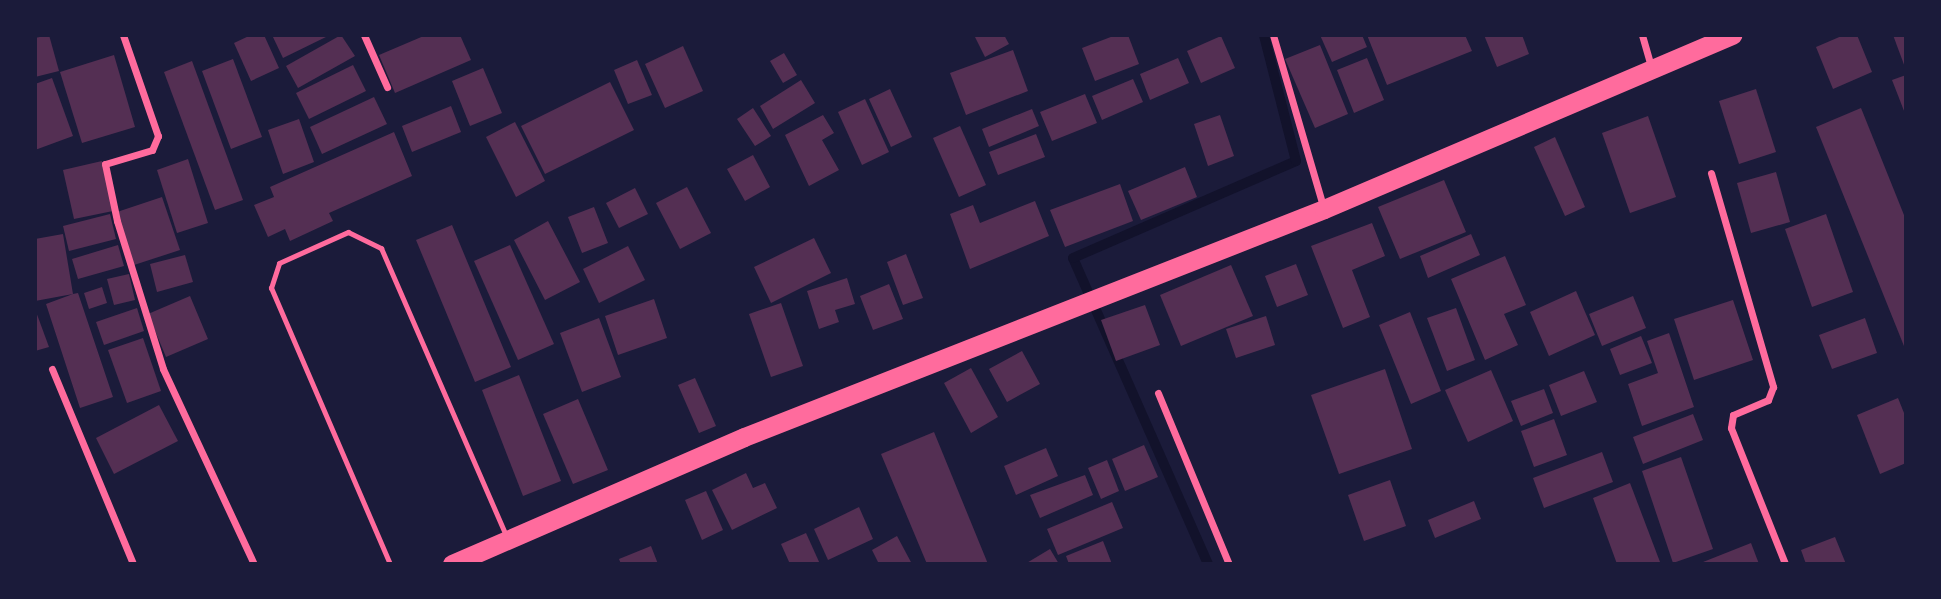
<!DOCTYPE html>
<style>
body{margin:0}
#map{position:relative;width:1941px;height:599px;overflow:hidden;background:#1b1b3a;font-family:"Fira Sans",sans-serif}
div>[style]{position:absolute}
.stream>*{height:10px;margin:-5px;padding:0 5px;transform-origin:5px;border-radius:5px;background:#12122b}
.building>*{inset:0;background:#542f53}
.service>*{height:5px;margin:-2.5px;padding:0 2.5px;transform-origin:2.5px;border-radius:2.5px;background:#ff6b9d}
.minor>*{height:7px;margin:-3.5px;padding:0 3.5px;transform-origin:3.5px;border-radius:3.5px;background:#ff6b9d}
.trunk>*{height:19px;margin:-9.5px;padding:0 9.5px;transform-origin:9.5px;border-radius:9.5px;background:#ff6b9d}
span{translate:-50% -50%;white-space:nowrap;text-align:center;line-height:1.15;-webkit-text-stroke:5px #1b1b3a;paint-order:stroke}
.frame{position:absolute;inset:0;border:37px solid #1b1b3a;pointer-events:none}
</style>
<div id="map">
<div class="stream">
<i style="left:1208px;top:564px;width:334px;rotate:-113.8deg"></i>
<i style="left:1073px;top:258px;width:243px;rotate:-23.5deg"></i>
<i style="left:1296px;top:161px;width:130px;rotate:-104.3deg"></i>
</div>
<div class="building">
<i style="clip-path:polygon(49px 35px,59px 71px,35px 77px,35px 38px)"></i>
<i style="clip-path:polygon(251px 35px,264px 35px,279px 68px,251px 81px,234px 43px)"></i>
<i style="clip-path:polygon(272px 35px,330px 35px,283px 58px)"></i>
<i style="clip-path:polygon(341px 35px,355px 56px,298px 88px,286px 66px)"></i>
<i style="clip-path:polygon(426px 35px,460px 35px,471px 60px,395px 93px,379px 55px)"></i>
<i style="clip-path:polygon(974px 35px,1004px 35px,1009px 44px,985px 57px)"></i>
<i style="clip-path:polygon(1116px 35px,1128px 35px,1139px 64px,1095px 81px,1082px 48px)"></i>
<i style="clip-path:polygon(1320px 35px,1362px 35px,1367px 47px,1332px 62px)"></i>
<i style="clip-path:polygon(1367px 35px,1465px 35px,1472px 51px,1387px 85px)"></i>
<i style="clip-path:polygon(1484px 35px,1522px 35px,1529px 54px,1497px 67px)"></i>
<i style="clip-path:polygon(1844px 35px,1857px 35px,1872px 72px,1833px 89px,1816px 47px)"></i>
<i style="clip-path:polygon(1893px 35px,1906px 35px,1906px 70px)"></i>
<i style="clip-path:polygon(1221px 36px,1235px 68px,1201px 83px,1187px 51px)"></i>
<i style="clip-path:polygon(1320px 45px,1348px 114px,1315px 128px,1285px 59px)"></i>
<i style="clip-path:polygon(683px 46px,703px 91px,665px 108px,645px 64px)"></i>
<i style="clip-path:polygon(1013px 50px,1028px 91px,966px 115px,950px 73px)"></i>
<i style="clip-path:polygon(784px 53px,797px 75px,783px 83px,770px 61px)"></i>
<i style="clip-path:polygon(114px 55px,135px 127px,82px 143px,60px 72px)"></i>
<i style="clip-path:polygon(1178px 58px,1189px 83px,1150px 100px,1140px 74px)"></i>
<i style="clip-path:polygon(1367px 58px,1384px 100px,1354px 113px,1337px 70px)"></i>
<i style="clip-path:polygon(233px 59px,262px 137px,231px 149px,202px 71px)"></i>
<i style="clip-path:polygon(637px 60px,652px 95px,628px 104px,614px 70px)"></i>
<i style="clip-path:polygon(192px 61px,243px 200px,215px 210px,164px 72px)"></i>
<i style="clip-path:polygon(353px 65px,366px 91px,309px 119px,296px 93px)"></i>
<i style="clip-path:polygon(483px 68px,502px 113px,470px 126px,452px 81px)"></i>
<i style="clip-path:polygon(1906px 75px,1906px 116px,1892px 80px)"></i>
<i style="clip-path:polygon(52px 78px,73px 136px,35px 150px,35px 84px)"></i>
<i style="clip-path:polygon(1133px 79px,1143px 102px,1102px 120px,1092px 96px)"></i>
<i style="clip-path:polygon(801px 80px,815px 103px,773px 129px,760px 106px)"></i>
<i style="clip-path:polygon(610px 82px,634px 130px,545px 174px,521px 126px)"></i>
<i style="clip-path:polygon(890px 89px,912px 137px,891px 147px,869px 99px)"></i>
<i style="clip-path:polygon(1756px 89px,1776px 152px,1739px 164px,1719px 101px)"></i>
<i style="clip-path:polygon(1085px 94px,1097px 123px,1052px 141px,1040px 112px)"></i>
<i style="clip-path:polygon(374px 97px,387px 124px,322px 154px,310px 127px)"></i>
<i style="clip-path:polygon(865px 99px,889px 152px,862px 165px,838px 112px)"></i>
<i style="clip-path:polygon(451px 106px,461px 132px,412px 152px,402px 126px)"></i>
<i style="clip-path:polygon(753px 108px,771px 136px,755px 146px,737px 119px)"></i>
<i style="clip-path:polygon(1861px 108px,1906px 220px,1906px 351px,1816px 127px)"></i>
<i style="clip-path:polygon(1032px 109px,1039px 126px,989px 147px,982px 129px)"></i>
<i style="clip-path:polygon(823px 115px,834px 133px,822px 140px,839px 170px,809px 186px,785px 135px)"></i>
<i style="clip-path:polygon(1220px 115px,1234px 156px,1208px 166px,1194px 124px)"></i>
<i style="clip-path:polygon(1648px 116px,1676px 197px,1630px 213px,1602px 133px)"></i>
<i style="clip-path:polygon(299px 119px,314px 162px,283px 174px,268px 130px)"></i>
<i style="clip-path:polygon(515px 122px,545px 181px,516px 197px,486px 137px)"></i>
<i style="clip-path:polygon(960px 126px,986px 185px,959px 197px,933px 138px)"></i>
<i style="clip-path:polygon(394px 132px,412px 176px,329px 213px,333px 221px,290px 241px,285px 229px,268px 237px,254px 205px,274px 197px,270px 187px)"></i>
<i style="clip-path:polygon(1036px 134px,1045px 157px,998px 175px,989px 152px)"></i>
<i style="clip-path:polygon(1555px 137px,1585px 207px,1565px 216px,1534px 147px)"></i>
<i style="clip-path:polygon(753px 155px,770px 187px,745px 201px,727px 169px)"></i>
<i style="clip-path:polygon(188px 159px,208px 223px,177px 233px,157px 170px)"></i>
<i style="clip-path:polygon(102px 161px,113px 211px,74px 219px,63px 170px)"></i>
<i style="clip-path:polygon(1185px 167px,1197px 197px,1141px 220px,1128px 191px)"></i>
<i style="clip-path:polygon(1776px 172px,1790px 222px,1751px 233px,1737px 183px)"></i>
<i style="clip-path:polygon(1444px 180px,1466px 232px,1400px 259px,1378px 207px)"></i>
<i style="clip-path:polygon(1120px 184px,1133px 221px,1065px 247px,1050px 210px)"></i>
<i style="clip-path:polygon(687px 187px,711px 233px,680px 249px,656px 203px)"></i>
<i style="clip-path:polygon(635px 188px,648px 214px,619px 228px,606px 203px)"></i>
<i style="clip-path:polygon(162px 197px,180px 250px,134px 265px,117px 212px)"></i>
<i style="clip-path:polygon(1035px 201px,1049px 236px,970px 269px,950px 214px,973px 205px,980px 223px)"></i>
<i style="clip-path:polygon(594px 207px,608px 243px,582px 253px,568px 217px)"></i>
<i style="clip-path:polygon(110px 214px,116px 239px,69px 251px,63px 226px)"></i>
<i style="clip-path:polygon(1826px 214px,1853px 292px,1812px 307px,1785px 229px)"></i>
<i style="clip-path:polygon(548px 221px,580px 282px,545px 300px,514px 240px)"></i>
<i style="clip-path:polygon(1372px 223px,1385px 256px,1352px 270px,1370px 317px,1343px 328px,1311px 246px)"></i>
<i style="clip-path:polygon(452px 225px,511px 367px,475px 382px,416px 240px)"></i>
<i style="clip-path:polygon(63px 234px,73px 294px,78px 293px,113px 397px,80px 408px,46px 304px,73px 294px,35px 301px,35px 239px)"></i>
<i style="clip-path:polygon(1471px 234px,1480px 255px,1428px 278px,1420px 256px)"></i>
<i style="clip-path:polygon(814px 238px,831px 273px,771px 303px,754px 267px)"></i>
<i style="clip-path:polygon(118px 245px,124px 266px,78px 279px,72px 259px)"></i>
<i style="clip-path:polygon(510px 245px,554px 344px,518px 360px,474px 261px)"></i>
<i style="clip-path:polygon(628px 246px,645px 280px,599px 303px,583px 269px)"></i>
<i style="clip-path:polygon(906px 254px,923px 298px,903px 305px,887px 262px)"></i>
<i style="clip-path:polygon(185px 255px,193px 282px,157px 292px,150px 264px)"></i>
<i style="clip-path:polygon(1505px 256px,1526px 305px,1504px 314px,1518px 345px,1485px 360px,1451px 279px)"></i>
<i style="clip-path:polygon(1296px 264px,1308px 295px,1277px 307px,1265px 276px)"></i>
<i style="clip-path:polygon(1231px 265px,1253px 316px,1181px 346px,1160px 295px)"></i>
<i style="clip-path:polygon(129px 274px,135px 300px,114px 305px,107px 279px)"></i>
<i style="clip-path:polygon(847px 278px,855px 304px,835px 310px,839px 322px,819px 329px,807px 291px)"></i>
<i style="clip-path:polygon(889px 284px,903px 319px,873px 330px,860px 296px)"></i>
<i style="clip-path:polygon(102px 287px,107px 303px,89px 309px,84px 293px)"></i>
<i style="clip-path:polygon(1576px 291px,1595px 335px,1549px 356px,1530px 312px)"></i>
<i style="clip-path:polygon(190px 296px,208px 339px,166px 357px,148px 314px)"></i>
<i style="clip-path:polygon(1633px 296px,1646px 328px,1602px 346px,1589px 314px)"></i>
<i style="clip-path:polygon(654px 299px,667px 338px,618px 355px,605px 316px)"></i>
<i style="clip-path:polygon(1733px 300px,1753px 360px,1694px 380px,1674px 319px)"></i>
<i style="clip-path:polygon(781px 303px,803px 366px,771px 377px,749px 314px)"></i>
<i style="clip-path:polygon(1145px 305px,1160px 345px,1116px 361px,1101px 320px)"></i>
<i style="clip-path:polygon(137px 308px,144px 331px,104px 345px,96px 322px)"></i>
<i style="clip-path:polygon(1456px 308px,1475px 360px,1447px 371px,1427px 318px)"></i>
<i style="clip-path:polygon(35px 309px,49px 347px,35px 351px)"></i>
<i style="clip-path:polygon(1410px 312px,1441px 391px,1411px 404px,1379px 325px)"></i>
<i style="clip-path:polygon(1266px 316px,1275px 345px,1236px 358px,1226px 329px)"></i>
<i style="clip-path:polygon(599px 318px,621px 377px,582px 392px,560px 333px)"></i>
<i style="clip-path:polygon(1865px 318px,1877px 353px,1832px 369px,1819px 335px)"></i>
<i style="clip-path:polygon(1669px 333px,1694px 407px,1642px 426px,1628px 384px,1658px 373px,1647px 341px)"></i>
<i style="clip-path:polygon(1641px 336px,1652px 363px,1620px 375px,1610px 349px)"></i>
<i style="clip-path:polygon(143px 338px,161px 391px,127px 403px,108px 350px)"></i>
<i style="clip-path:polygon(1022px 351px,1040px 384px,1007px 402px,989px 369px)"></i>
<i style="clip-path:polygon(971px 368px,998px 417px,971px 433px,944px 383px)"></i>
<i style="clip-path:polygon(1385px 369px,1412px 449px,1339px 474px,1311px 395px)"></i>
<i style="clip-path:polygon(1491px 370px,1513px 421px,1468px 442px,1445px 390px)"></i>
<i style="clip-path:polygon(1584px 371px,1597px 402px,1561px 416px,1549px 385px)"></i>
<i style="clip-path:polygon(519px 375px,561px 481px,523px 496px,482px 390px)"></i>
<i style="clip-path:polygon(695px 378px,716px 426px,699px 433px,678px 385px)"></i>
<i style="clip-path:polygon(1544px 389px,1553px 413px,1521px 426px,1511px 401px)"></i>
<i style="clip-path:polygon(1898px 398px,1906px 418px,1906px 463px,1880px 474px,1857px 415px)"></i>
<i style="clip-path:polygon(578px 399px,608px 470px,573px 484px,543px 414px)"></i>
<i style="clip-path:polygon(159px 405px,178px 441px,114px 474px,96px 438px)"></i>
<i style="clip-path:polygon(1693px 414px,1703px 440px,1643px 464px,1633px 437px)"></i>
<i style="clip-path:polygon(1554px 419px,1567px 455px,1534px 467px,1521px 431px)"></i>
<i style="clip-path:polygon(934px 432px,988px 564px,927px 564px,881px 454px)"></i>
<i style="clip-path:polygon(1144px 445px,1158px 477px,1125px 491px,1112px 459px)"></i>
<i style="clip-path:polygon(1046px 448px,1058px 476px,1016px 495px,1004px 466px)"></i>
<i style="clip-path:polygon(1602px 452px,1613px 482px,1544px 508px,1533px 478px)"></i>
<i style="clip-path:polygon(1681px 457px,1713px 549px,1673px 563px,1642px 471px)"></i>
<i style="clip-path:polygon(1107px 460px,1119px 491px,1101px 499px,1088px 468px)"></i>
<i style="clip-path:polygon(746px 473px,753px 488px,765px 483px,777px 508px,732px 530px,712px 490px)"></i>
<i style="clip-path:polygon(1085px 475px,1093px 495px,1040px 518px,1030px 495px)"></i>
<i style="clip-path:polygon(1390px 480px,1406px 526px,1364px 541px,1348px 495px)"></i>
<i style="clip-path:polygon(1630px 483px,1660px 562px,1656px 564px,1617px 564px,1593px 498px)"></i>
<i style="clip-path:polygon(706px 491px,723px 530px,702px 540px,685px 500px)"></i>
<i style="clip-path:polygon(1474px 501px,1481px 519px,1435px 538px,1428px 520px)"></i>
<i style="clip-path:polygon(1112px 502px,1123px 528px,1058px 555px,1047px 529px)"></i>
<i style="clip-path:polygon(859px 507px,873px 539px,828px 560px,814px 529px)"></i>
<i style="clip-path:polygon(806px 533px,820px 564px,790px 564px,781px 544px)"></i>
<i style="clip-path:polygon(897px 536px,912px 564px,879px 564px,872px 550px)"></i>
<i style="clip-path:polygon(1835px 537px,1846px 564px,1806px 564px,1801px 550px)"></i>
<i style="clip-path:polygon(1103px 541px,1112px 564px,1069px 564px,1066px 556px)"></i>
<i style="clip-path:polygon(1751px 543px,1759px 564px,1698px 564px)"></i>
<i style="clip-path:polygon(651px 546px,658px 564px,621px 564px,619px 559px)"></i>
<i style="clip-path:polygon(1050px 549px,1059px 564px,1025px 564px)"></i>
</div>
<div class="service">
<i style="left:390px;top:564px;width:301px;rotate:-113.3deg"></i>
<i style="left:271px;top:288px;width:26px;rotate:-72deg"></i>
<i style="left:279px;top:263px;width:76px;rotate:-24.2deg"></i>
<i style="left:348px;top:232px;width:37px;rotate:26deg"></i>
<i style="left:381px;top:248px;width:314px;rotate:66.5deg"></i>
</div>
<div class="minor">
<i style="left:123px;top:35px;width:107px;rotate:70.9deg"></i>
<i style="left:158px;top:136px;width:15px;rotate:113deg"></i>
<i style="left:152px;top:150px;width:49px;rotate:163.4deg"></i>
<i style="left:105px;top:164px;width:58px;rotate:78.1deg"></i>
<i style="left:117px;top:221px;width:155px;rotate:72.7deg"></i>
<i style="left:163px;top:369px;width:215px;rotate:65deg"></i>
<i style="left:364px;top:35px;width:57px;rotate:66.1deg"></i>
<i style="left:1273px;top:35px;width:181px;rotate:73.7deg"></i>
<i style="left:1642px;top:35px;width:33px;rotate:74deg"></i>
<i style="left:1711px;top:173px;width:223px;rotate:73.8deg"></i>
<i style="left:1773px;top:387px;width:14px;rotate:111deg"></i>
<i style="left:1768px;top:400px;width:38px;rotate:157deg"></i>
<i style="left:1733px;top:415px;width:13px;rotate:99deg"></i>
<i style="left:1731px;top:428px;width:146px;rotate:68.3deg"></i>
<i style="left:52px;top:369px;width:211px;rotate:67.4deg"></i>
<i style="left:1158px;top:393px;width:185px;rotate:67.5deg"></i>
</div>
<div class="trunk">
<i style="left:452px;top:564px;width:318px;rotate:-23.5deg"></i>
<i style="left:744px;top:437px;width:623px;rotate:-21.46deg"></i>
<i style="left:1324px;top:209px;width:444px;rotate:-23.1deg"></i>
</div>
<div class="frame"></div>
</div>
